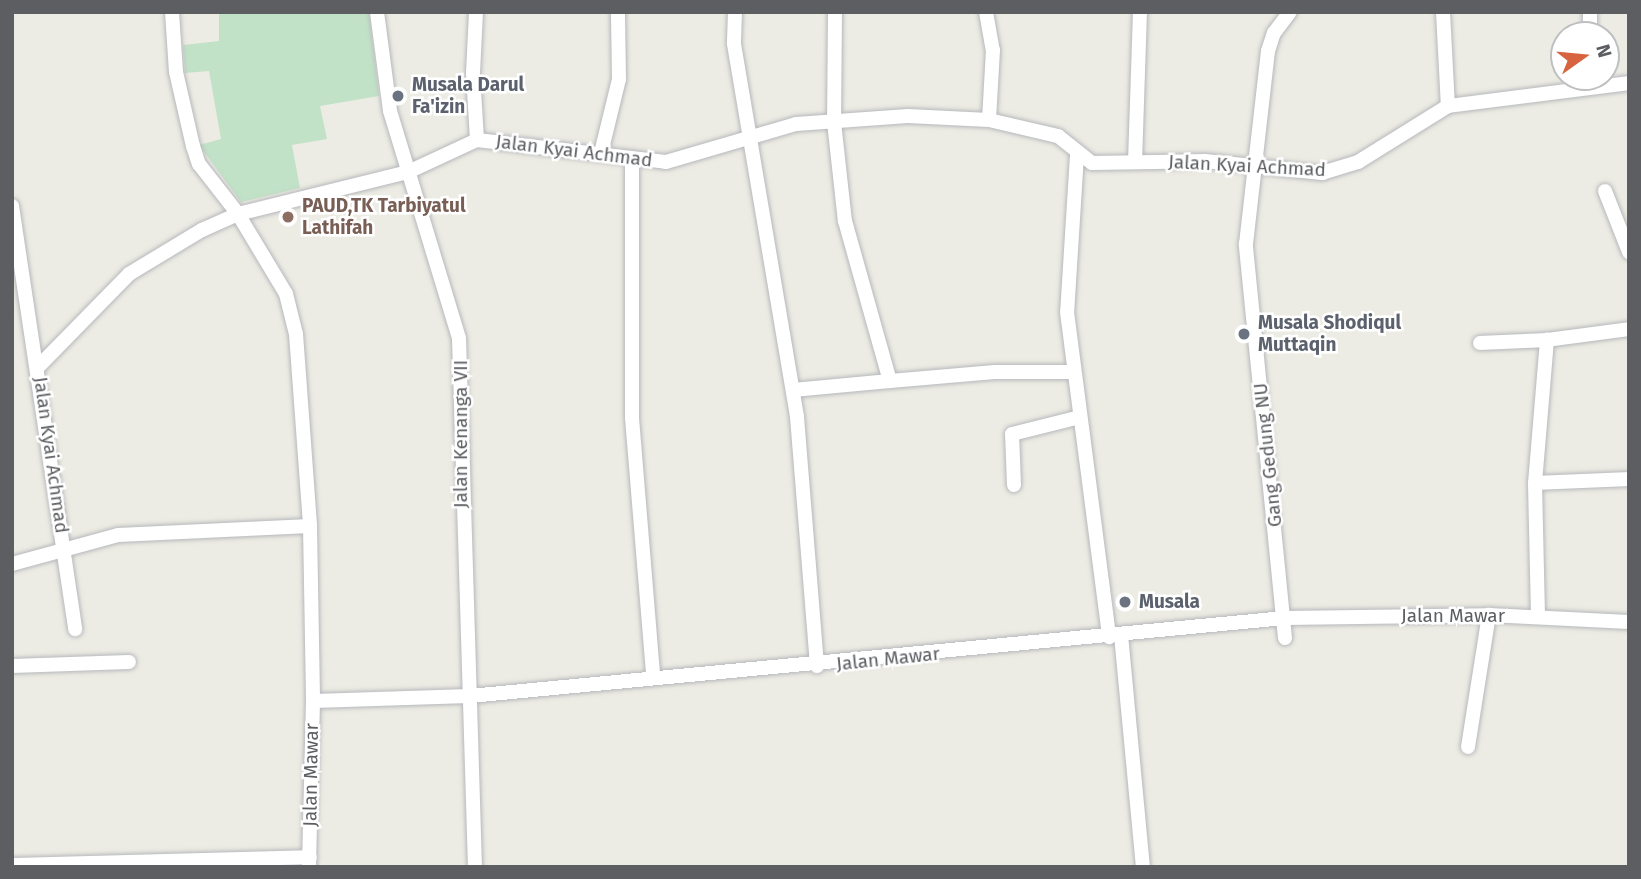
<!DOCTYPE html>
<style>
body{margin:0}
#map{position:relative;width:1641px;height:879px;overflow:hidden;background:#edece4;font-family:"Fira Sans",sans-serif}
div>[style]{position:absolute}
.green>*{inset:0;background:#c2e2c7}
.roads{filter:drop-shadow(0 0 2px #b6b8bc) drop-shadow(0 0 2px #b6b8bc)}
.street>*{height:14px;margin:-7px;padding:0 7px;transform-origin:7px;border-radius:7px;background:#fff}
.dots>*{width:19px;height:19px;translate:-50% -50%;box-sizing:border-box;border:4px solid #fff;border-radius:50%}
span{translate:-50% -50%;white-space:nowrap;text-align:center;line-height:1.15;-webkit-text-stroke:5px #fff;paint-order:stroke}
.worship-label{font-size:19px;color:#5b616d;font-weight:700}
.left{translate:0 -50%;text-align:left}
.street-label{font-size:19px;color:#5c5e62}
.education-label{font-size:19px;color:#785e54;font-weight:700}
.frame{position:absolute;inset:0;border:14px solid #5c5e62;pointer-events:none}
.north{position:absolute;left:1550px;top:21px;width:70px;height:70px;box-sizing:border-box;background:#fff;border:2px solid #bebfc0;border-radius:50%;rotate:75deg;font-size:19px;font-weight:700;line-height:28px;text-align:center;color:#5c5e62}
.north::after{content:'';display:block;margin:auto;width:24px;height:32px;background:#d7633f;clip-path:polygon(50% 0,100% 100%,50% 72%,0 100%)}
</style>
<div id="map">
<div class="green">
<i style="clip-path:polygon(219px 12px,369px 12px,379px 96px,320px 106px,327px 139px,292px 145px,300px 188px,241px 202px,199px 145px,221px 139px,209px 71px,185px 73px,183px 45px,219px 41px)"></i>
</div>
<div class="roads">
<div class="street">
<i style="left:172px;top:12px;width:60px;rotate:86.2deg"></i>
<i style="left:176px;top:72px;width:76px;rotate:77.1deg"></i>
<i style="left:193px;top:146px;width:19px;rotate:72deg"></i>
<i style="left:199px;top:164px;width:63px;rotate:52deg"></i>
<i style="left:238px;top:214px;width:93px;rotate:59deg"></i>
<i style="left:286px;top:294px;width:41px;rotate:76deg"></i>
<i style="left:296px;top:334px;width:193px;rotate:85.8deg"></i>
<i style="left:310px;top:526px;width:175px;rotate:89deg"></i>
<i style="left:313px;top:701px;width:166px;rotate:91.4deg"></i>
<i style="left:377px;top:12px;width:100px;rotate:82.5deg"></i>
<i style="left:390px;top:111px;width:237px;rotate:73.1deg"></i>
<i style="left:459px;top:338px;width:529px;rotate:88.27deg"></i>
<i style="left:476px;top:12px;width:61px;rotate:92.8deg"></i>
<i style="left:473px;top:73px;width:67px;rotate:86.6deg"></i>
<i style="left:735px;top:12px;width:32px;rotate:92deg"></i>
<i style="left:734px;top:44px;width:378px;rotate:80.4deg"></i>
<i style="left:797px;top:417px;width:250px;rotate:85.4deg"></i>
<i style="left:835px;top:12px;width:110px;rotate:90.5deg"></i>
<i style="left:834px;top:122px;width:100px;rotate:83.7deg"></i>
<i style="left:845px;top:221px;width:166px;rotate:74.3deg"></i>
<i style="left:890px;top:381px;width:105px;rotate:-4.9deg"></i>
<i style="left:995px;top:372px;width:79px"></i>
<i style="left:986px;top:12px;width:39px;rotate:80deg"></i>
<i style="left:993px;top:50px;width:70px;rotate:93.3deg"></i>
<i style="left:1443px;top:12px;width:94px;rotate:87deg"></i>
<i style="left:1590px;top:35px;width:23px;rotate:-90deg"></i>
<i style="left:601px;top:153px;width:76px;rotate:-76.3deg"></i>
<i style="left:619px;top:79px;width:67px;rotate:-90.9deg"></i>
<i style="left:1077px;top:155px;width:157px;rotate:93.6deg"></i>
<i style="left:1067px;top:312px;width:328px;rotate:82.6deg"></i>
<i style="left:632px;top:159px;width:259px;rotate:90deg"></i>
<i style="left:632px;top:418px;width:259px;rotate:85.3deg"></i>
<i style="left:1135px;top:162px;width:150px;rotate:-88.1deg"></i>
<i style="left:1605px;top:191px;width:66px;rotate:68.5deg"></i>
<i style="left:12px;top:206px;width:428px;rotate:81.5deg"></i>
<i style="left:1480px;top:343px;width:67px;rotate:-2.6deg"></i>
<i style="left:39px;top:366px;width:129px;rotate:-45.6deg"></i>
<i style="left:129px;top:274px;width:85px;rotate:-31.1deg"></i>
<i style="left:202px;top:230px;width:39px;rotate:-24deg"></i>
<i style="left:238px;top:214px;width:175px;rotate:-13.9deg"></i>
<i style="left:408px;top:172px;width:76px;rotate:-24.9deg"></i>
<i style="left:477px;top:140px;width:190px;rotate:6.6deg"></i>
<i style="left:666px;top:162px;width:135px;rotate:-16.3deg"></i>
<i style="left:796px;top:124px;width:112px;rotate:-4.1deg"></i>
<i style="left:908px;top:116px;width:81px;rotate:2.8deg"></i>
<i style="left:989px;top:120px;width:71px;rotate:13.1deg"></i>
<i style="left:1058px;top:136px;width:43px;rotate:38.5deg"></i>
<i style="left:1092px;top:163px;width:113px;rotate:-1deg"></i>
<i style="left:1205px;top:161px;width:118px;rotate:5.9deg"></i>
<i style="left:1322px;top:173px;width:38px;rotate:-17deg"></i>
<i style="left:1358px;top:162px;width:106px;rotate:-31.9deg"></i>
<i style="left:1448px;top:106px;width:182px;rotate:-7.2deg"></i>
<i style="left:793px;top:390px;width:97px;rotate:-5.3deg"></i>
<i style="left:1535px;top:483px;width:94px;rotate:-2.4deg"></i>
<i style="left:1014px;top:485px;width:51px;rotate:-92.2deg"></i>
<i style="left:1012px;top:434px;width:70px;rotate:-14deg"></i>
<i style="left:12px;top:564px;width:110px;rotate:-15.3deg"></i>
<i style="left:118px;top:535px;width:192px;rotate:-2.7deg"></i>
<i style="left:1538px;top:616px;width:133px;rotate:-91.3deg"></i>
<i style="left:1535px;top:483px;width:144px;rotate:-85.2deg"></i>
<i style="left:1547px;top:340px;width:83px;rotate:-7.6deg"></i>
<i style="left:1121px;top:635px;width:233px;rotate:84.6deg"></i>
<i style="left:1285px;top:638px;width:396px;rotate:-95.7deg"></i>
<i style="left:1246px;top:244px;width:194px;rotate:-83.5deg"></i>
<i style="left:1268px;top:51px;width:19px;rotate:-72deg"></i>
<i style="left:1274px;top:33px;width:26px;rotate:-53deg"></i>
<i style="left:12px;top:666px;width:117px;rotate:-2deg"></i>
<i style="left:313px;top:701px;width:157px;rotate:-1.8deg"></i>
<i style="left:470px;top:696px;width:819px;rotate:-5.47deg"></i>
<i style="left:1285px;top:618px;width:204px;rotate:-0.8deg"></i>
<i style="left:1489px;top:615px;width:140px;rotate:2.9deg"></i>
<i style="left:1468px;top:747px;width:134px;rotate:-81deg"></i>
<i style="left:12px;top:865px;width:298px;rotate:-1.5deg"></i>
</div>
</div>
<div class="dots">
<i style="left:398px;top:96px;background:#6b7280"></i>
<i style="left:288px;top:217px;background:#8d6e63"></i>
<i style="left:1244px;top:334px;background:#6b7280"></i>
<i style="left:1125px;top:602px;background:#6b7280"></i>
</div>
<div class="worship-label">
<span class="left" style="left:412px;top:96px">Musala Darul<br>Fa'izin</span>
<span class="left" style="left:1258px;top:334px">Musala Shodiqul<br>Muttaqin</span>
<span class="left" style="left:1139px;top:602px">Musala</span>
</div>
<div class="street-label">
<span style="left:574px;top:151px;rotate:7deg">Jalan Kyai Achmad</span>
<span style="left:1247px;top:166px;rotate:3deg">Jalan Kyai Achmad</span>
<span style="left:461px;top:434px;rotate:-90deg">Jalan Kenanga VII</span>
<span style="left:51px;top:455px;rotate:82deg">Jalan Kyai Achmad</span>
<span style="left:1268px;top:455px;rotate:-96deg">Gang Gedung NU</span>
<span style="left:1453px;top:616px">Jalan Mawar</span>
<span style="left:888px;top:659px;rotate:-6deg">Jalan Mawar</span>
<span style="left:311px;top:775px;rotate:-89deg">Jalan Mawar</span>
</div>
<div class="education-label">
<span class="left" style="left:302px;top:217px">PAUD,TK Tarbiyatul<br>Lathifah</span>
</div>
<div class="frame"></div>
<div class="north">N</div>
</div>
